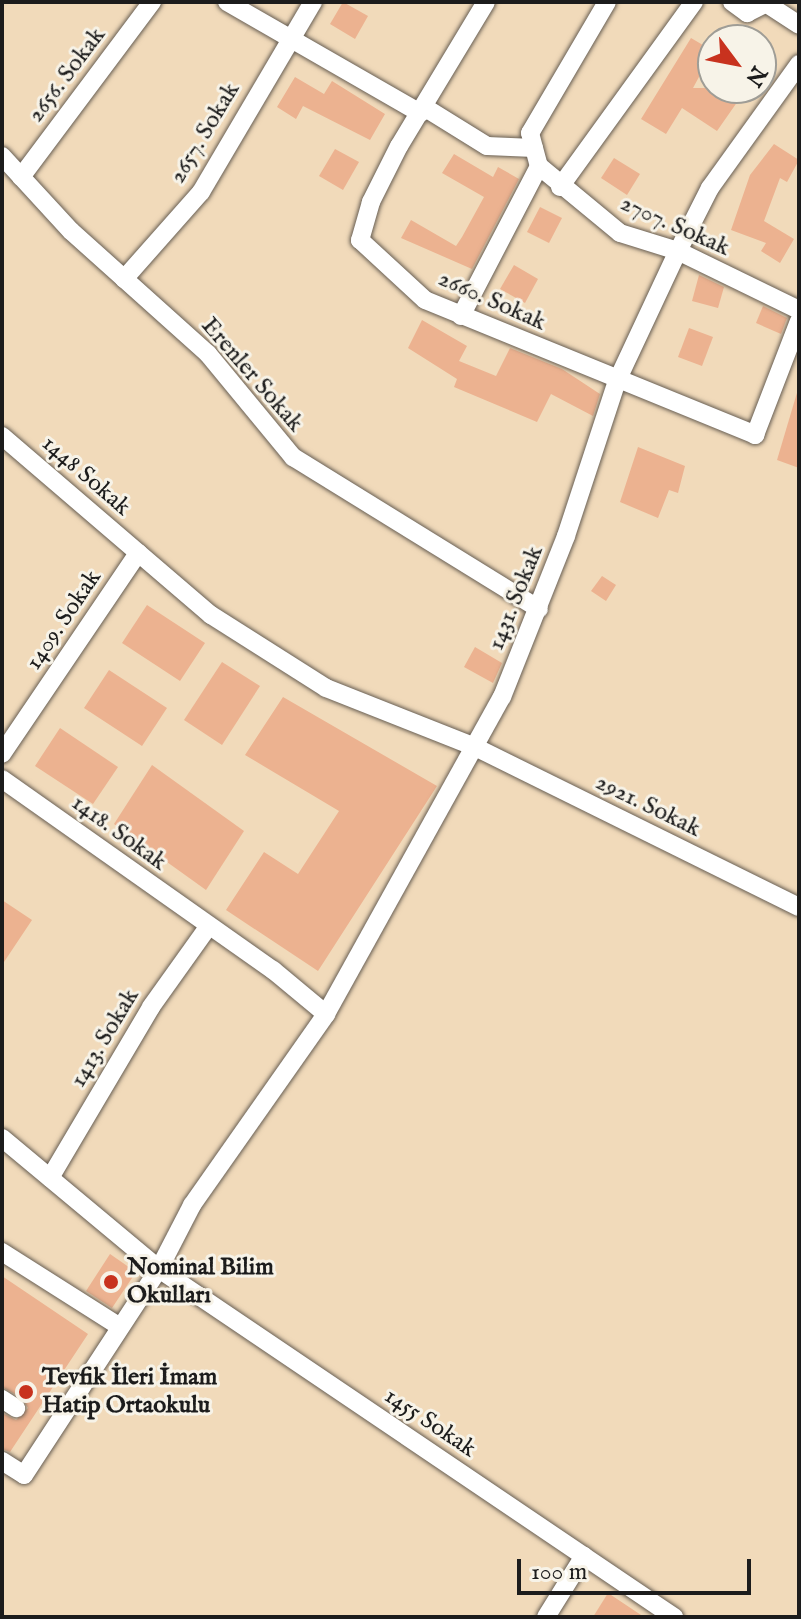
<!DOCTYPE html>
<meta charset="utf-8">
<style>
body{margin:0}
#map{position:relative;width:801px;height:1619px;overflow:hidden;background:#f1daba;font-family:"IM FELL English",serif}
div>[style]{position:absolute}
.building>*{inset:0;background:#ecb290}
.roads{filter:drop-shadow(0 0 2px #675e53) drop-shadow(0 0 2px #675e53)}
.minor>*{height:18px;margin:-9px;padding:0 9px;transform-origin:9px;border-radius:9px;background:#fff}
.dots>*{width:22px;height:22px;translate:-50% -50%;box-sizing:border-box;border:4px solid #f7f3e8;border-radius:50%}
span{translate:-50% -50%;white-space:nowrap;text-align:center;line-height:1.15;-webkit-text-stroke:6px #f7f3e8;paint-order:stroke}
.street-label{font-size:24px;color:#1c1c1c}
.poi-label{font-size:24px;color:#1c1c1c;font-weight:700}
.left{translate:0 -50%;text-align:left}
.frame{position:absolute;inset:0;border:4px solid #1c1c1c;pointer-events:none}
.north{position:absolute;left:697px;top:24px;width:80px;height:80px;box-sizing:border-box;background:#f7f3e8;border:2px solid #9f9d96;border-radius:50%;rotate:122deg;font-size:22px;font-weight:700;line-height:32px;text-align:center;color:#1c1c1c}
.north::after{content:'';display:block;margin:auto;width:28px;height:36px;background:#c8321e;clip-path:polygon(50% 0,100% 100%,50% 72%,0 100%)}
.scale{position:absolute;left:517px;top:1559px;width:234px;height:36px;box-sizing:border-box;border:4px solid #1c1c1c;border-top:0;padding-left:10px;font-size:24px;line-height:28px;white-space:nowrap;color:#1c1c1c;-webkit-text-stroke:6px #f7f3e8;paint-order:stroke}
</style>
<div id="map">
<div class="building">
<i style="clip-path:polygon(343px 2px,368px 16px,355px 39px,330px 24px)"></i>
<i style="clip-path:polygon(691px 38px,713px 51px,693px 88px,747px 88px,717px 131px,682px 108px,666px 134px,641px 119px)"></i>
<i style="clip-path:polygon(295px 77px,324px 94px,332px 81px,385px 114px,370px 140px,303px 106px,296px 119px,277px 107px)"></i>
<i style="clip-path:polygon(774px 144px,799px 160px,787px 182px,780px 178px,764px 221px,794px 239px,780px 263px,761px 251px,766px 243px,731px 230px,750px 175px)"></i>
<i style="clip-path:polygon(335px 149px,359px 162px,343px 190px,319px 176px)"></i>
<i style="clip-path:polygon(454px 154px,493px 177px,498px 167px,519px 179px,472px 269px,401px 238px,411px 220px,456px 246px,462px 237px,484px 197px,442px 173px)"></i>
<i style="clip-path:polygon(614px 158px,640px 174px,627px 195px,601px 178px)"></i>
<i style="clip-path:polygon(540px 207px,562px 218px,549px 243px,527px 232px)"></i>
<i style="clip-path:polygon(514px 265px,538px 279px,525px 303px,500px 289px)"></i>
<i style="clip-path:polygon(699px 275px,724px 287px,718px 308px,692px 301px)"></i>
<i style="clip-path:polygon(763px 306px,787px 318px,781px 334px,756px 323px)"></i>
<i style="clip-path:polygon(422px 320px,467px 346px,459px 361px,496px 376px,510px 348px,562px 369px,600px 394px,593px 416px,551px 394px,537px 422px,454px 387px,457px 379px,408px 348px)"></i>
<i style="clip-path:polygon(689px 328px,713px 337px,702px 366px,678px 357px)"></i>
<i style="clip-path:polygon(799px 386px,799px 468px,777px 460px)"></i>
<i style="clip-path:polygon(638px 447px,685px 466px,678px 493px,669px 490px,658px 518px,620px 502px)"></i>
<i style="clip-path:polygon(602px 576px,616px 585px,606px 601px,591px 591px)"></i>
<i style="clip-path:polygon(147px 605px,205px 643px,180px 681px,122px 643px)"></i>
<i style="clip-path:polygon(475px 647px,502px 663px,493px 683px,464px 667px)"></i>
<i style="clip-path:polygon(222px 662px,260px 686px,222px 745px,184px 720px)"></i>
<i style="clip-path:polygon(109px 670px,167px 708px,142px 746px,84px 708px)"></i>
<i style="clip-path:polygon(283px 697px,437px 786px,318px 971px,226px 910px,264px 852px,298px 874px,339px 811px,245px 755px)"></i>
<i style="clip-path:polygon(60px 728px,118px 767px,93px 804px,35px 766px)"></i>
<i style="clip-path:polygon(152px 765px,244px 831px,206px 890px,114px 824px)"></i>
<i style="clip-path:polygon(2px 900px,32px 920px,2px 965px)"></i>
<i style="clip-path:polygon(110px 1254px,136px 1272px,112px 1308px,86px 1291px)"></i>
<i style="clip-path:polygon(2px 1276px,88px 1334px,10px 1452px,2px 1449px,2px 1413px,16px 1420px,28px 1408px,22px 1398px,2px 1387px)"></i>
<i style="clip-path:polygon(608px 1593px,644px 1617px,593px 1617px)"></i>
</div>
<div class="roads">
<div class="minor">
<i style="left:227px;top:2px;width:223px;rotate:29.9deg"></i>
<i style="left:486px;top:2px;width:168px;rotate:121.1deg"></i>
<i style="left:399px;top:146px;width:63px;rotate:116.6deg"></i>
<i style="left:371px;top:202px;width:40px;rotate:106deg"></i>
<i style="left:360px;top:240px;width:88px;rotate:42.7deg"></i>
<i style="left:425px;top:300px;width:357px;rotate:22.2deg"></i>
<i style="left:755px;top:435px;width:122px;rotate:-68.9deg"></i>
<i style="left:607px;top:2px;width:152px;rotate:120.4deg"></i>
<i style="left:530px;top:133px;width:34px;rotate:75deg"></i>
<i style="left:539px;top:166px;width:105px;rotate:39.6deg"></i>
<i style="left:620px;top:233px;width:61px;rotate:17.2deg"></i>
<i style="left:678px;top:251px;width:135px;rotate:26deg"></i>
<i style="left:732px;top:2px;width:19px;rotate:36deg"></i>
<i style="left:747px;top:13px;width:25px;rotate:-27deg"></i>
<i style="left:767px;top:4px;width:38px;rotate:33deg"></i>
<i style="left:424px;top:107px;width:74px;rotate:31.8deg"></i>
<i style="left:487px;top:146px;width:47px;rotate:2.4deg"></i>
<i style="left:2px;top:156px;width:102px;rotate:47.4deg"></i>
<i style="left:71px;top:231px;width:184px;rotate:41.9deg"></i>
<i style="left:208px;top:354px;width:134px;rotate:50.5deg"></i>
<i style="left:293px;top:457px;width:289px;rotate:31.7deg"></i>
<i style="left:21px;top:177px;width:219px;rotate:-53.2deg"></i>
<i style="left:560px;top:187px;width:228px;rotate:-54.1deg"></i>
<i style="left:124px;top:279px;width:116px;rotate:-48.5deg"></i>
<i style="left:201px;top:192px;width:221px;rotate:-59.5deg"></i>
<i style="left:461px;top:316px;width:169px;rotate:-62.5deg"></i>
<i style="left:2px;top:436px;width:275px;rotate:40.6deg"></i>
<i style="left:211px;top:615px;width:136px;rotate:32.4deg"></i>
<i style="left:326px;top:688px;width:160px;rotate:21.6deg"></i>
<i style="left:475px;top:747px;width:361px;rotate:26.3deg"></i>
<i style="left:2px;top:754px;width:243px;rotate:-55.9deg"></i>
<i style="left:2px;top:779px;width:332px;rotate:35.2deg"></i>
<i style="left:273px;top:970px;width:69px;rotate:39.7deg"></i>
<i style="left:326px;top:1014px;width:363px;rotate:-61deg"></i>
<i style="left:502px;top:697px;width:173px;rotate:-68.3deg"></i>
<i style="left:566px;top:536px;width:163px;rotate:-71.8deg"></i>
<i style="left:617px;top:381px;width:144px;rotate:-64.9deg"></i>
<i style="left:678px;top:251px;width:71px;rotate:-63.1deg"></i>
<i style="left:710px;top:188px;width:153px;rotate:-54.3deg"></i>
<i style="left:2px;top:1138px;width:204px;rotate:39.8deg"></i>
<i style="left:159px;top:1269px;width:622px;rotate:34.05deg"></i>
<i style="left:50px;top:1178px;width:199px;rotate:-59.4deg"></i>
<i style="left:151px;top:1007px;width:98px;rotate:-54.5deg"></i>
<i style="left:2px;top:1252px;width:140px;rotate:32.4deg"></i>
<i style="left:2px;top:1399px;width:17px;rotate:33deg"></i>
<i style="left:2px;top:1461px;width:26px;rotate:32deg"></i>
<i style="left:24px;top:1475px;width:246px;rotate:-56.8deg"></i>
<i style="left:159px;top:1269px;width:72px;rotate:-62.7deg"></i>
<i style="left:192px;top:1205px;width:233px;rotate:-54.9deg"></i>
<i style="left:546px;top:1617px;width:72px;rotate:-58.1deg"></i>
</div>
</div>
<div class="dots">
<i style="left:111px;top:1282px;background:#c8321e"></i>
<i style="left:26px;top:1392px;background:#c8321e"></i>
</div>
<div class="street-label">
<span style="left:67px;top:75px;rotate:-53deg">2656. Sokak</span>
<span style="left:205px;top:133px;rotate:-59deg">2657. Sokak</span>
<span style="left:675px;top:226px;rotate:24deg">2707. Sokak</span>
<span style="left:492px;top:301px;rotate:24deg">2660. Sokak</span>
<span style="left:252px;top:375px;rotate:49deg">Erenler Sokak</span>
<span style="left:86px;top:476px;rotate:41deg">1448 Sokak</span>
<span style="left:516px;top:598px;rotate:-68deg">1431. Sokak</span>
<span style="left:64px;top:620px;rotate:-56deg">1409. Sokak</span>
<span style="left:648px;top:806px;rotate:26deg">2921. Sokak</span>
<span style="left:119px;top:833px;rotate:36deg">1418. Sokak</span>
<span style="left:105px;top:1038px;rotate:-59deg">1413. Sokak</span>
<span style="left:430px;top:1423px;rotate:34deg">1455 Sokak</span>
</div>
<div class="poi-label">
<span class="left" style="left:127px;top:1282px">Nominal Bilim<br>Okulları</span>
<span class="left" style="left:42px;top:1392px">Tevfik İleri İmam<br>Hatip Ortaokulu</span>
</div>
<div class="frame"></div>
<div class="north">N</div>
<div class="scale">100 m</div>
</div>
